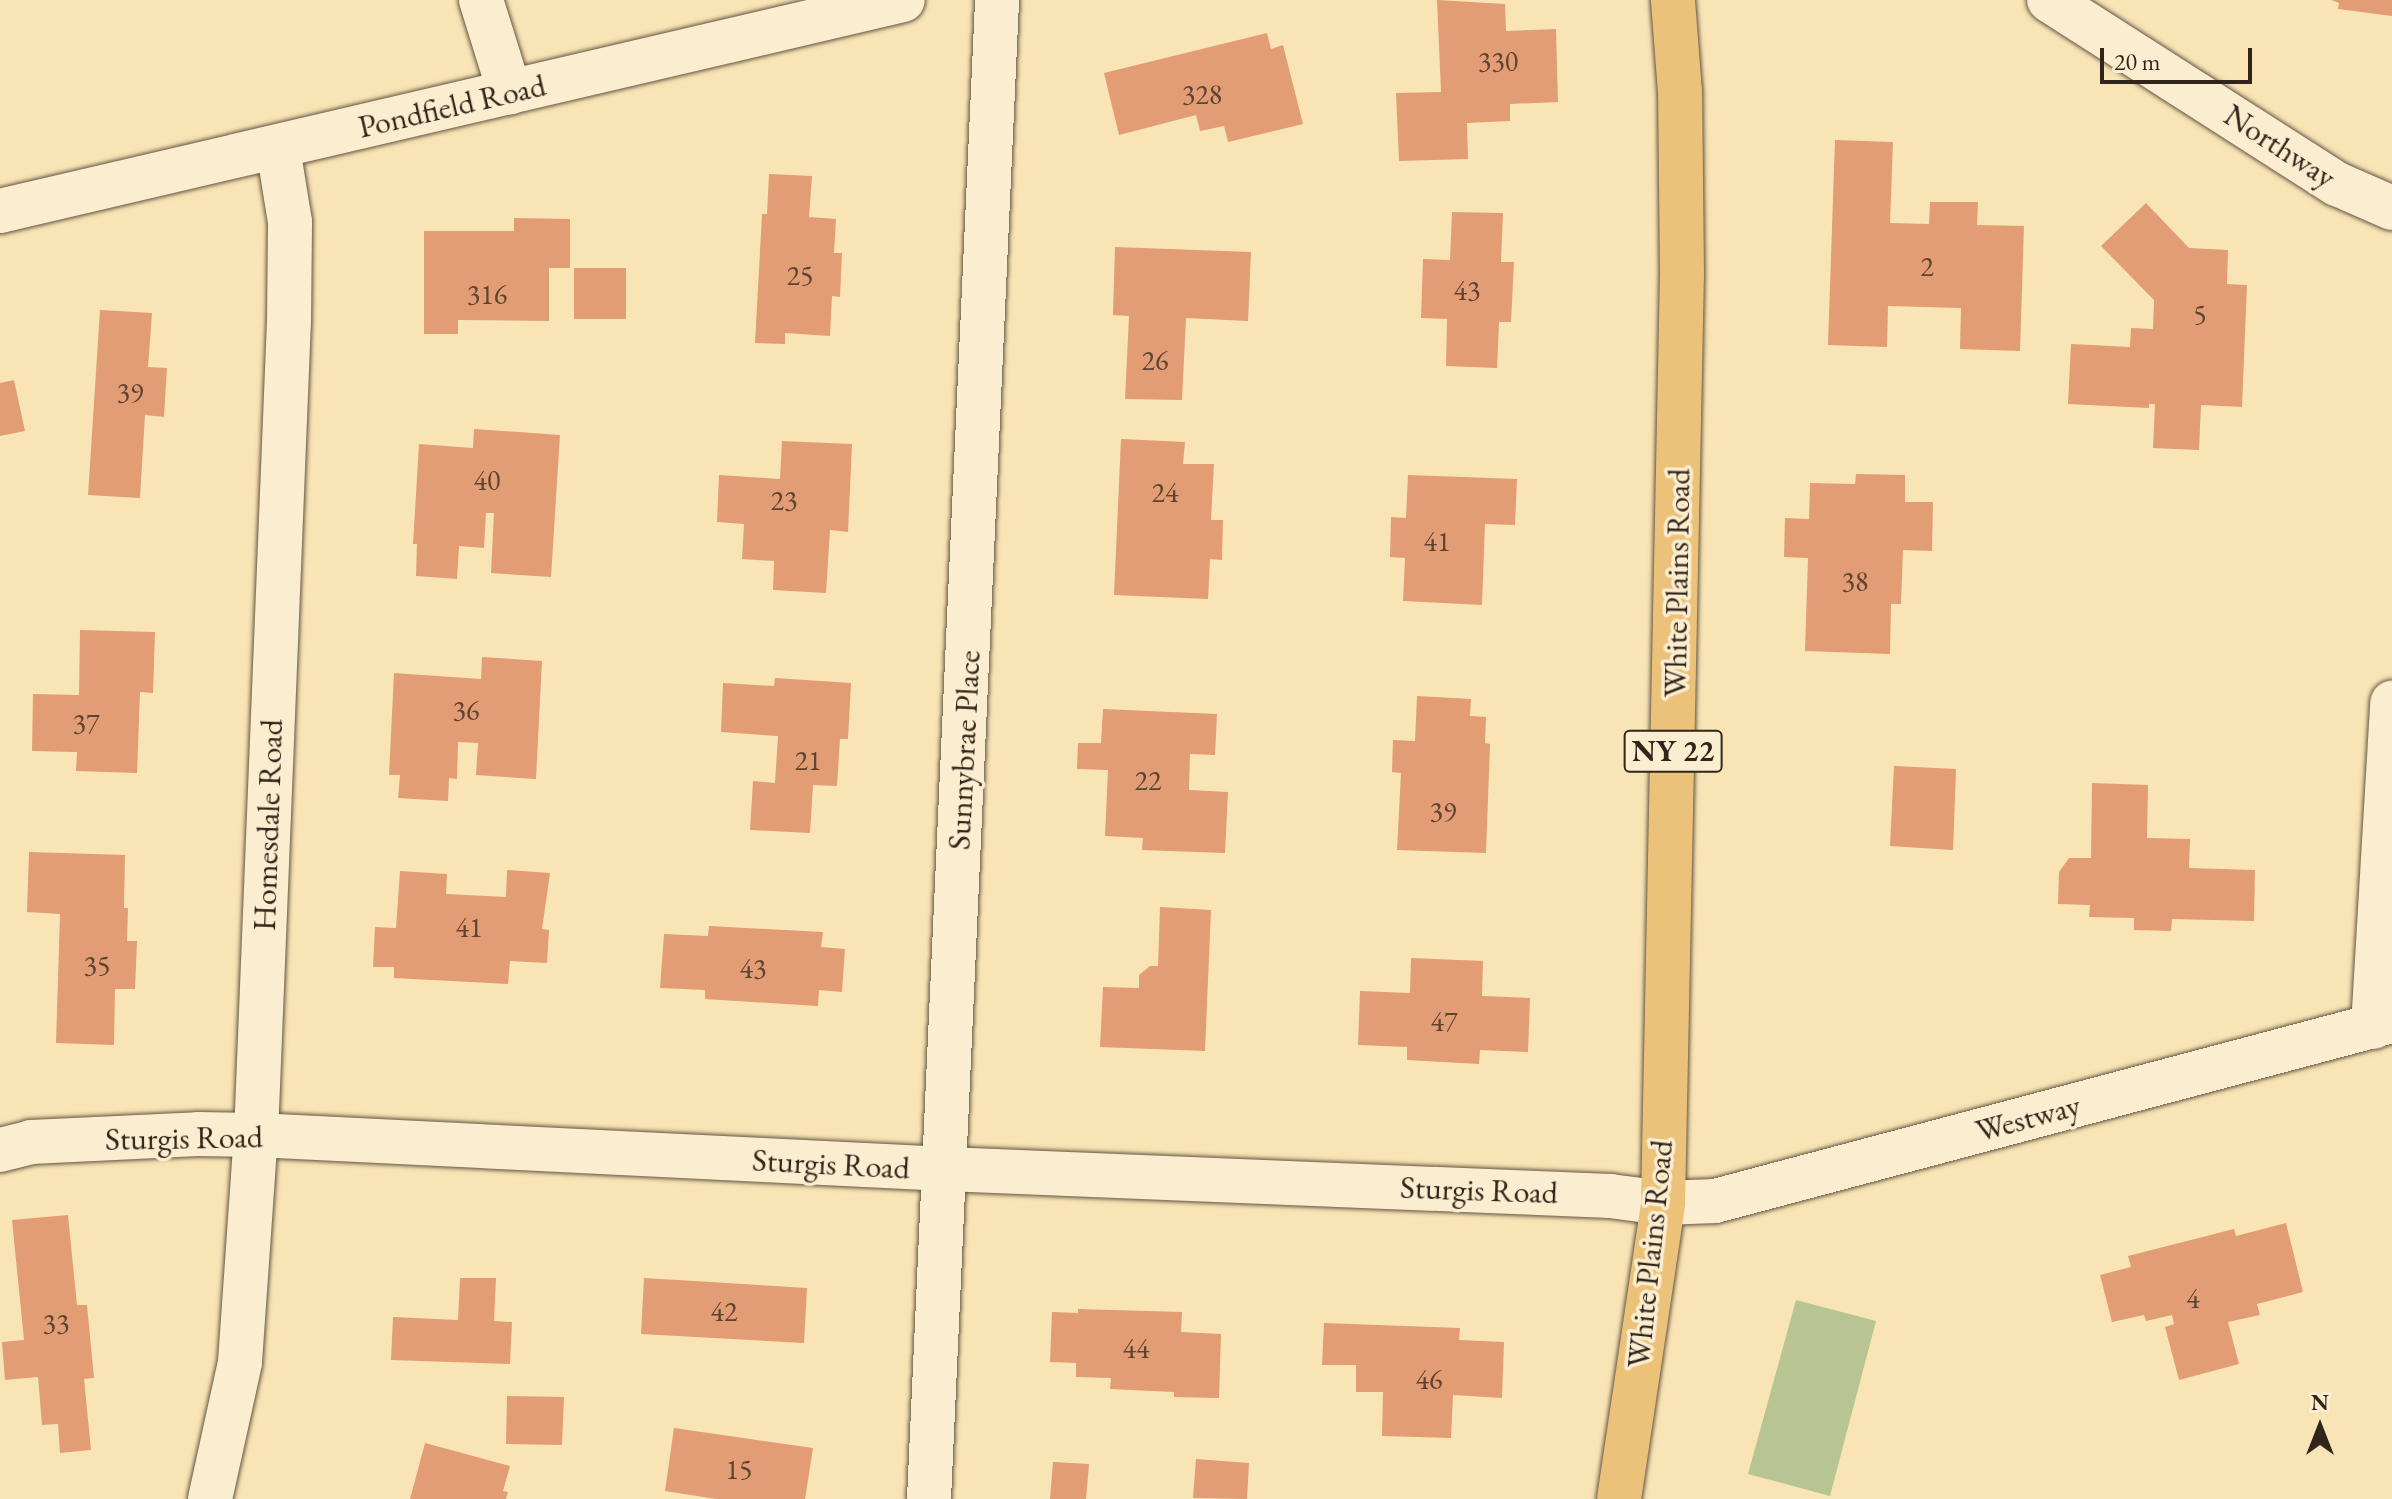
<!DOCTYPE html>
<style>
body{margin:0}
#map{position:relative;width:2392px;height:1499px;overflow:hidden;background:#f9e4b5;font-family:"EB Garamond",serif}
div>[style]{position:absolute}
.green>*{inset:0;background:#b8c592}
.building>*{inset:0;background:#e29d75}
.roads{filter:drop-shadow(0 0 2px #635542) drop-shadow(0 0 2px #635542)}
.minor>*{height:44px;margin:-22px;padding:0 22px;transform-origin:22px;border-radius:22px;background:#fbedcf}
.major>*{height:44px;margin:-22px;padding:0 22px;transform-origin:22px;border-radius:22px;background:#ecc27a}
span{translate:-50% -50%;white-space:nowrap;text-align:center;line-height:1.15;-webkit-text-stroke:7px #fbedcf;paint-order:stroke}
.number-label{font-size:28px;color:#5d4332}
.number-label span{-webkit-text-stroke-width:0}
.shield-label span{padding:2px 6px;background:#fbedcf;border:2px solid;border-radius:6px;-webkit-text-stroke-width:0}
.shield-label{font-size:30px;color:#31251b;font-weight:700}
.street-label{font-size:32px;color:#31251b}
.north{position:absolute;left:2280px;top:1387px;width:80px;height:80px;-webkit-text-stroke:6px #fbedcf;paint-order:stroke;rotate:0deg;font-size:22px;font-weight:700;line-height:32px;text-align:center;color:#31251b}
.north::after{content:'';display:block;margin:auto;width:28px;height:36px;background:#31251b;clip-path:polygon(50% 0,100% 100%,50% 72%,0 100%)}
.scale{position:absolute;left:2100px;top:48px;width:152px;height:36px;box-sizing:border-box;border:4px solid #31251b;border-top:0;padding-left:10px;font-size:24px;line-height:28px;white-space:nowrap;color:#31251b;-webkit-text-stroke:6px #fbedcf;paint-order:stroke}
</style>
<div id="map">
<div class="green">
<i style="clip-path:polygon(1796px 1300px,1876px 1321px,1830px 1496px,1748px 1474px)"></i>
</div>
<div class="building">
<i style="clip-path:polygon(1437px 0,1505px 4px,1506px 31px,1556px 29px,1558px 102px,1510px 104px,1510px 121px,1467px 123px,1468px 159px,1399px 161px,1396px 93px,1441px 92px)"></i>
<i style="clip-path:polygon(2331px 0,2392px 0,2392px 16px,2338px 9px,2339px 3px)"></i>
<i style="clip-path:polygon(1267px 33px,1271px 49px,1283px 45px,1303px 124px,1228px 142px,1224px 126px,1200px 131px,1196px 115px,1119px 135px,1104px 73px)"></i>
<i style="clip-path:polygon(1835px 140px,1893px 142px,1890px 223px,1929px 224px,1930px 202px,1978px 202px,1977px 225px,2024px 226px,2020px 351px,1960px 349px,1961px 308px,1888px 306px,1887px 347px,1828px 345px)"></i>
<i style="clip-path:polygon(769px 174px,812px 176px,809px 217px,836px 219px,834px 253px,842px 253px,840px 297px,832px 296px,830px 336px,785px 333px,785px 344px,755px 343px,762px 214px,767px 214px)"></i>
<i style="clip-path:polygon(2146px 203px,2189px 248px,2228px 250px,2227px 284px,2247px 285px,2242px 407px,2201px 405px,2199px 450px,2153px 448px,2155px 404px,2149px 404px,2149px 408px,2068px 404px,2071px 344px,2130px 347px,2131px 328px,2153px 329px,2154px 300px,2101px 246px)"></i>
<i style="clip-path:polygon(1452px 212px,1503px 213px,1501px 262px,1514px 262px,1511px 322px,1499px 322px,1497px 368px,1446px 366px,1447px 319px,1421px 318px,1423px 259px,1450px 260px)"></i>
<i style="clip-path:polygon(514px 218px,570px 219px,570px 268px,549px 268px,549px 321px,458px 320px,458px 334px,424px 334px,424px 231px,514px 231px)"></i>
<i style="clip-path:polygon(1115px 247px,1251px 252px,1248px 321px,1186px 318px,1182px 400px,1125px 399px,1129px 316px,1113px 315px)"></i>
<i style="clip-path:polygon(574px 268px,626px 268px,626px 319px,574px 319px)"></i>
<i style="clip-path:polygon(100px 310px,152px 313px,148px 367px,167px 368px,164px 417px,145px 415px,140px 498px,88px 495px)"></i>
<i style="clip-path:polygon(14px 380px,25px 431px,0 436px,0 383px)"></i>
<i style="clip-path:polygon(474px 429px,560px 435px,551px 577px,491px 573px,494px 513px,486px 513px,484px 548px,459px 546px,457px 579px,416px 576px,417px 544px,413px 544px,419px 444px,473px 448px)"></i>
<i style="clip-path:polygon(1121px 439px,1185px 442px,1183px 464px,1214px 464px,1211px 520px,1223px 520px,1222px 560px,1210px 559px,1208px 599px,1114px 595px)"></i>
<i style="clip-path:polygon(782px 441px,852px 444px,848px 532px,830px 530px,826px 593px,773px 590px,774px 561px,742px 559px,744px 524px,717px 522px,719px 475px,780px 479px)"></i>
<i style="clip-path:polygon(1856px 474px,1905px 475px,1905px 502px,1933px 502px,1932px 551px,1903px 550px,1901px 604px,1891px 604px,1890px 654px,1805px 651px,1808px 558px,1784px 557px,1785px 518px,1809px 519px,1810px 483px,1855px 484px)"></i>
<i style="clip-path:polygon(1408px 475px,1517px 479px,1515px 525px,1485px 524px,1482px 605px,1403px 601px,1405px 558px,1390px 557px,1391px 517px,1406px 518px)"></i>
<i style="clip-path:polygon(80px 630px,155px 632px,153px 693px,140px 692px,137px 773px,76px 771px,77px 752px,32px 751px,33px 694px,79px 695px)"></i>
<i style="clip-path:polygon(482px 657px,542px 661px,536px 779px,476px 775px,478px 743px,458px 742px,457px 779px,449px 778px,448px 801px,398px 798px,400px 775px,389px 775px,394px 673px,481px 679px)"></i>
<i style="clip-path:polygon(775px 678px,851px 683px,848px 739px,840px 739px,837px 786px,813px 785px,810px 833px,750px 830px,753px 781px,775px 783px,778px 736px,721px 732px,723px 683px,774px 686px)"></i>
<i style="clip-path:polygon(1417px 696px,1471px 699px,1470px 716px,1486px 717px,1485px 743px,1490px 744px,1486px 853px,1397px 850px,1401px 773px,1392px 772px,1393px 740px,1415px 741px)"></i>
<i style="clip-path:polygon(1103px 709px,1217px 714px,1215px 755px,1190px 754px,1189px 790px,1228px 792px,1225px 853px,1142px 850px,1143px 838px,1105px 836px,1108px 770px,1077px 769px,1078px 743px,1101px 743px)"></i>
<i style="clip-path:polygon(1894px 766px,1956px 769px,1953px 850px,1890px 846px)"></i>
<i style="clip-path:polygon(2092px 783px,2148px 785px,2147px 838px,2190px 839px,2189px 868px,2255px 870px,2254px 921px,2172px 919px,2171px 931px,2134px 930px,2134px 918px,2089px 917px,2090px 905px,2058px 904px,2059px 872px,2069px 858px,2091px 858px)"></i>
<i style="clip-path:polygon(29px 852px,125px 855px,124px 908px,128px 908px,127px 941px,137px 941px,135px 989px,115px 989px,114px 1045px,56px 1043px,60px 914px,27px 912px)"></i>
<i style="clip-path:polygon(507px 870px,550px 873px,542px 929px,549px 930px,547px 963px,510px 961px,508px 984px,394px 978px,394px 967px,373px 967px,375px 927px,396px 928px,400px 871px,447px 874px,446px 894px,506px 897px)"></i>
<i style="clip-path:polygon(1160px 907px,1211px 910px,1205px 1051px,1100px 1047px,1103px 987px,1139px 988px,1139px 975px,1150px 966px,1158px 966px)"></i>
<i style="clip-path:polygon(709px 926px,823px 932px,821px 947px,845px 949px,842px 992px,819px 990px,818px 1006px,705px 999px,705px 990px,660px 988px,664px 934px,708px 936px)"></i>
<i style="clip-path:polygon(1411px 958px,1483px 961px,1482px 996px,1530px 998px,1528px 1052px,1480px 1050px,1479px 1064px,1407px 1060px,1407px 1047px,1358px 1045px,1360px 991px,1410px 993px)"></i>
<i style="clip-path:polygon(68px 1215px,77px 1305px,87px 1305px,94px 1378px,84px 1379px,91px 1450px,60px 1453px,58px 1424px,42px 1425px,38px 1377px,5px 1380px,2px 1342px,24px 1340px,12px 1220px)"></i>
<i style="clip-path:polygon(2286px 1223px,2303px 1292px,2257px 1304px,2260px 1315px,2228px 1322px,2239px 1364px,2179px 1380px,2165px 1327px,2174px 1324px,2172px 1315px,2146px 1321px,2144px 1315px,2112px 1322px,2100px 1275px,2131px 1267px,2128px 1256px,2234px 1229px,2236px 1236px)"></i>
<i style="clip-path:polygon(460px 1278px,496px 1278px,494px 1321px,512px 1322px,510px 1364px,391px 1360px,393px 1317px,458px 1320px)"></i>
<i style="clip-path:polygon(644px 1278px,807px 1288px,804px 1343px,641px 1334px)"></i>
<i style="clip-path:polygon(1078px 1309px,1182px 1312px,1181px 1332px,1221px 1334px,1219px 1398px,1174px 1397px,1174px 1392px,1110px 1389px,1111px 1378px,1076px 1377px,1076px 1363px,1050px 1362px,1052px 1312px,1078px 1313px)"></i>
<i style="clip-path:polygon(1324px 1323px,1460px 1328px,1459px 1340px,1504px 1342px,1502px 1398px,1453px 1395px,1451px 1438px,1382px 1436px,1383px 1392px,1356px 1392px,1356px 1365px,1322px 1365px)"></i>
<i style="clip-path:polygon(507px 1396px,564px 1397px,562px 1445px,506px 1444px)"></i>
<i style="clip-path:polygon(674px 1428px,813px 1448px,805px 1499px,716px 1499px,665px 1491px)"></i>
<i style="clip-path:polygon(425px 1443px,510px 1466px,503px 1491px,508px 1492px,506px 1499px,410px 1499px)"></i>
<i style="clip-path:polygon(1196px 1459px,1249px 1463px,1247px 1499px,1193px 1498px)"></i>
<i style="clip-path:polygon(1053px 1462px,1089px 1464px,1086px 1499px,1050px 1499px)"></i>
</div>
<div class="roads">
<div class="minor">
<i style="left:481px;top:0;width:97px;rotate:72.7deg"></i>
<i style="left:2049px;top:0;width:342px;rotate:32.6deg"></i>
<i style="left:2337px;top:184px;width:60px;rotate:23.6deg"></i>
<i style="left:0;top:211px;width:927px;rotate:-13.15deg"></i>
<i style="left:2373px;top:1027px;width:325px;rotate:-86.6deg"></i>
<i style="left:0;top:1150px;width:32px;rotate:-14deg"></i>
<i style="left:31px;top:1142px;width:167px;rotate:-2.7deg"></i>
<i style="left:198px;top:1134px;width:58px;rotate:1deg"></i>
<i style="left:256px;top:1135px;width:691px;rotate:2.82deg"></i>
<i style="left:946px;top:1169px;width:665px;rotate:2.33deg"></i>
<i style="left:1610px;top:1196px;width:53px;rotate:7.5deg"></i>
<i style="left:1663px;top:1203px;width:52px;rotate:-2.2deg"></i>
<i style="left:1715px;top:1201px;width:701px;rotate:-14.89deg"></i>
<i style="left:210px;top:1499px;width:140px;rotate:-77.6deg"></i>
<i style="left:240px;top:1362px;width:228px;rotate:-86deg"></i>
<i style="left:256px;top:1135px;width:814px;rotate:-87.68deg"></i>
<i style="left:289px;top:322px;width:100px;rotate:-89.4deg"></i>
<i style="left:290px;top:222px;width:75px;rotate:-99.2deg"></i>
<i style="left:929px;top:1499px;width:1501px;rotate:-87.4deg"></i>
</div>
<div class="major">
<i style="left:1619px;top:1499px;width:299px;rotate:-81.5deg"></i>
<i style="left:1663px;top:1203px;width:928px;rotate:-88.83deg"></i>
<i style="left:1682px;top:275px;width:183px;rotate:-90.6deg"></i>
<i style="left:1680px;top:92px;width:92px;rotate:-94.4deg"></i>
</div>
</div>
<div class="number-label">
<span style="left:1498px;top:61px">330</span>
<span style="left:1202px;top:94px">328</span>
<span style="left:1927px;top:266px">2</span>
<span style="left:800px;top:275px">25</span>
<span style="left:1467px;top:290px">43</span>
<span style="left:487px;top:294px">316</span>
<span style="left:2200px;top:314px">5</span>
<span style="left:1155px;top:360px">26</span>
<span style="left:130px;top:392px">39</span>
<span style="left:487px;top:480px">40</span>
<span style="left:1165px;top:492px">24</span>
<span style="left:784px;top:500px">23</span>
<span style="left:1437px;top:541px">41</span>
<span style="left:1855px;top:581px">38</span>
<span style="left:466px;top:710px">36</span>
<span style="left:86px;top:723px">37</span>
<span style="left:808px;top:760px">21</span>
<span style="left:1148px;top:780px">22</span>
<span style="left:1443px;top:811px">39</span>
<span style="left:469px;top:927px">41</span>
<span style="left:97px;top:965px">35</span>
<span style="left:753px;top:968px">43</span>
<span style="left:1444px;top:1021px">47</span>
<span style="left:2193px;top:1298px">4</span>
<span style="left:724px;top:1311px">42</span>
<span style="left:56px;top:1323px">33</span>
<span style="left:1136px;top:1348px">44</span>
<span style="left:1429px;top:1379px">46</span>
<span style="left:739px;top:1469px">15</span>
</div>
<div class="shield-label">
<span style="left:1673px;top:751px">NY 22</span>
</div>
<div class="street-label">
<span style="left:452px;top:106px;rotate:-13deg">Pondfield Road</span>
<span style="left:2280px;top:146px;rotate:33deg">Northway</span>
<span style="left:1677px;top:583px;rotate:-89deg">White Plains Road</span>
<span style="left:964px;top:750px;rotate:-87deg">Sunnybrae Place</span>
<span style="left:268px;top:825px;rotate:-88deg">Homesdale Road</span>
<span style="left:2028px;top:1118px;rotate:-15deg">Westway</span>
<span style="left:184px;top:1138px;rotate:-1deg">Sturgis Road</span>
<span style="left:831px;top:1164px;rotate:3deg">Sturgis Road</span>
<span style="left:1479px;top:1190px;rotate:2deg">Sturgis Road</span>
<span style="left:1650px;top:1254px;rotate:-84deg">White Plains Road</span>
</div>
<div class="north">N</div>
<div class="scale">20 m</div>
</div>
